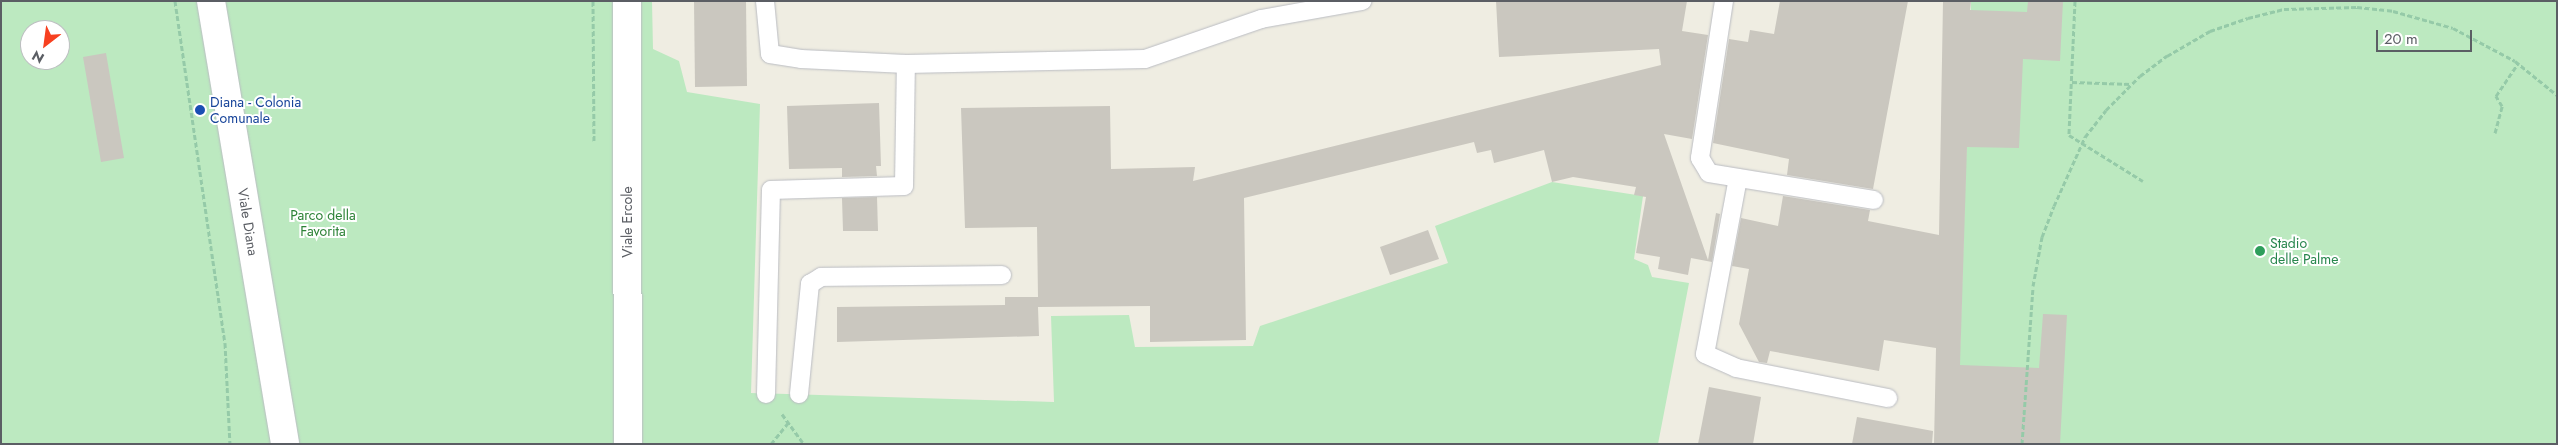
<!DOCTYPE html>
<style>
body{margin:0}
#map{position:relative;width:2558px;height:445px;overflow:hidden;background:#efede2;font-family:Jost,sans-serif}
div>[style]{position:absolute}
.green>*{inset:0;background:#bce9c0}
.building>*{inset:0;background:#cac7bf}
.path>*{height:3px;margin-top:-1.5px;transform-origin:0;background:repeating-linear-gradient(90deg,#95caa8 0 5px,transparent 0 7.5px)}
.roads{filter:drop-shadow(0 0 1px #babcc2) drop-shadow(0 0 1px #babcc2)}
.lane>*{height:18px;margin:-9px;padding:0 9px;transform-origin:9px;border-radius:9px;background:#fff}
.secondary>*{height:28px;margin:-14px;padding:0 14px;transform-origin:14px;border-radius:14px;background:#fff}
.dots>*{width:14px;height:14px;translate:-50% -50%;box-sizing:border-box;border:2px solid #fff;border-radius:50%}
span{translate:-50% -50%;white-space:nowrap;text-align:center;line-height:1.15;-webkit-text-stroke:4px #fff;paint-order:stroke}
.transit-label{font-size:14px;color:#164399}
.left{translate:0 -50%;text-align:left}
.park-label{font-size:14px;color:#2d8237}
.street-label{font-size:14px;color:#5b5e64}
.leisure-label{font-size:14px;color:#27864d}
.frame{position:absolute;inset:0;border:2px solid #5b5e64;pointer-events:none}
.north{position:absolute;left:20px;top:20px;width:50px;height:50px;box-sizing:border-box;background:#fff;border:1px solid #bdbfc1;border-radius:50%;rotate:210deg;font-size:14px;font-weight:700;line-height:20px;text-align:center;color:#5b5e64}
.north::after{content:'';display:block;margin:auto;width:18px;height:22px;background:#f74020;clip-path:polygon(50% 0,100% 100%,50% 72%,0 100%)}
.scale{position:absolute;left:2376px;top:30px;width:96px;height:22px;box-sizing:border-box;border:2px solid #5b5e64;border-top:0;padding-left:6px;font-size:15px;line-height:18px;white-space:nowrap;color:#5b5e64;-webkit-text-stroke:4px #fff;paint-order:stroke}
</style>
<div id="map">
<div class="green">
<i style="clip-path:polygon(evenodd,1px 1px,652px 1px,653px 49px,679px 61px,687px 92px,760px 104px,751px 393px,1054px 402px,1051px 316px,1129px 315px,1135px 347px,1253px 346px,1260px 326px,1448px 263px,1435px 226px,1552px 182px,1643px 196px,1634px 259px,1648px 265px,1652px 277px,1689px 283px,1658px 444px,1px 444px,1px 1px,30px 30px,60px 30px,60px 60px,30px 60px,30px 30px)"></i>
<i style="clip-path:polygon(1971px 1px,2557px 1px,2557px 444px,1957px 444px)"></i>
</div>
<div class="building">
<i style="clip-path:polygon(694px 1px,746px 1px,747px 86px,695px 87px)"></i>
<i style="clip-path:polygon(1496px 1px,1687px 1px,1682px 31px,1708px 35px,1692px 139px,1664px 134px,1708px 260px,1716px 213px,1720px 214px,1712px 262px,1691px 258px,1688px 275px,1658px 269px,1660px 257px,1636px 253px,1646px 197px,1634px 195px,1636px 187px,1573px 177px,1552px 182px,1544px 150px,1494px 163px,1491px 150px,1477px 153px,1474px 142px,1244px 198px,1246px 340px,1150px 342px,1150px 306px,1038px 307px,1039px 336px,837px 342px,837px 307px,1005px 305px,1005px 297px,1038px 297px,1037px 227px,965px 228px,961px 108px,1110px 106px,1111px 169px,1195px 167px,1193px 181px,1661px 65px,1659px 49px,1499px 57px)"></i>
<i style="clip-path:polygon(1780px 1px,1908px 1px,1873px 189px,1787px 175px,1789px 159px,1713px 143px,1729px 39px,1748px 42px,1750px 30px,1774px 34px)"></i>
<i style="clip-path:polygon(1943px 1px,1971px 1px,1970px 10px,2027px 12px,2028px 1px,2063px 1px,2060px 61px,2023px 59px,2019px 148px,1967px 147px,1960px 365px,2039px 368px,2043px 314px,2067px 315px,2060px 444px,1934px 444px,1936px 348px,1884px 340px,1879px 371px,1770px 351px,1767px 363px,1759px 362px,1739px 324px,1749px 269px,1732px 266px,1741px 218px,1778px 226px,1783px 196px,1870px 210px,1868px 221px,1939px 235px)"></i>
<i style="clip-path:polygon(106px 53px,124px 158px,101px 162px,83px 57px)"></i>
<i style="clip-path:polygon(879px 103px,881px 166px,876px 166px,877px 176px,842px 177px,842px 168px,789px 169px,787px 106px)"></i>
<i style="clip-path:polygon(877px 197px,878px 231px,843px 231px,842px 198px)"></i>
<i style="clip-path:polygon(1428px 230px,1439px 259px,1390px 275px,1380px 247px)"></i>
<i style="clip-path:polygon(1709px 387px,1761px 397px,1753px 444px,1698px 444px)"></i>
<i style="clip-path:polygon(1857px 417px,1933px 431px,1932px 444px,1852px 444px)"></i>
</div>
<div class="path">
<i style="left:175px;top:1px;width:346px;rotate:81.7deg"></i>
<i style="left:225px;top:343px;width:101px;rotate:87.2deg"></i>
<i style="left:593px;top:1px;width:140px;rotate:89.6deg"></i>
<i style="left:2075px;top:1px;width:134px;rotate:92.6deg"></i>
<i style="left:2069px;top:135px;width:87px;rotate:31.9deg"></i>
<i style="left:2072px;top:82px;width:59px;rotate:1.9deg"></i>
<i style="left:2495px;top:133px;width:28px;rotate:-75deg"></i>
<i style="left:2502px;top:106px;width:12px;rotate:-121deg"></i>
<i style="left:2496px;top:96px;width:40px;rotate:-56deg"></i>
<i style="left:782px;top:414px;width:37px;rotate:54deg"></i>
<i style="left:771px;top:444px;width:27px;rotate:-51deg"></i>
<i style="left:2022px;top:444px;width:158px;rotate:-86deg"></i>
<i style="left:2033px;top:286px;width:50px;rotate:-79.6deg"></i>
<i style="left:2042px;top:237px;width:33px;rotate:-69deg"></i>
<i style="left:2054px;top:206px;width:76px;rotate:-65.8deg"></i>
<i style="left:2085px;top:137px;width:34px;rotate:-52deg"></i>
<i style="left:2106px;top:110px;width:48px;rotate:-45deg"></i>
<i style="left:2140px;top:76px;width:34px;rotate:-37deg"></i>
<i style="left:2167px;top:56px;width:50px;rotate:-30.2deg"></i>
<i style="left:2210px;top:31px;width:40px;rotate:-18.9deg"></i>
<i style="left:2248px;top:18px;width:37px;rotate:-14deg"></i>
<i style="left:2284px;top:9px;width:73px;rotate:-1.6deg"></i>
<i style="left:2357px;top:7px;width:36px;rotate:6deg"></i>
<i style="left:2393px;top:11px;width:62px;rotate:15.8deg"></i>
<i style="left:2453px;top:28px;width:70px;rotate:28deg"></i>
<i style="left:2515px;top:61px;width:54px;rotate:39deg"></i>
</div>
<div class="roads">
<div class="lane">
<i style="left:765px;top:1px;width:53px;rotate:84.6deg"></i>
<i style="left:770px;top:54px;width:31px;rotate:9deg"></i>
<i style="left:801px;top:59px;width:105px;rotate:2.7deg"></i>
<i style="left:1724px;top:1px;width:159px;rotate:98.7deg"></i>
<i style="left:1700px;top:158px;width:17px;rotate:59deg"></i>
<i style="left:1709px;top:173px;width:167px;rotate:9.3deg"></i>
<i style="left:1738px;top:178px;width:179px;rotate:100.6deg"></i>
<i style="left:1705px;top:354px;width:34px;rotate:24deg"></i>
<i style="left:1736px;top:368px;width:155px;rotate:11.2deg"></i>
<i style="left:766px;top:394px;width:204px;rotate:-88.6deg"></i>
<i style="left:771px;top:190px;width:133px;rotate:-1.7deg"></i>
<i style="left:904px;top:186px;width:122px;rotate:-89.1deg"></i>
<i style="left:906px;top:64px;width:239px;rotate:-1.2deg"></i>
<i style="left:1145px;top:59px;width:123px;rotate:-19deg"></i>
<i style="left:1261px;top:19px;width:103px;rotate:-10.1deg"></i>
<i style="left:799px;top:394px;width:111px;rotate:-84.3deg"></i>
<i style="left:810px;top:284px;width:13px;rotate:-32deg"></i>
<i style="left:821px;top:277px;width:181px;rotate:-0.6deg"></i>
</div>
<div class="secondary">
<i style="left:211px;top:1px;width:449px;rotate:80.5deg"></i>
<i style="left:627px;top:1px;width:443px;rotate:89.9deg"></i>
</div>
</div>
<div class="dots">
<i style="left:200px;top:110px;background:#1a4fb4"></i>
<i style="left:2260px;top:251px;background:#2e9e5b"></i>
</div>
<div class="transit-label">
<span class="left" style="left:210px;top:110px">Diana - Colonia<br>Comunale</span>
</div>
<div class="park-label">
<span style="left:323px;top:223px">Parco della<br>Favorita</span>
</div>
<div class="street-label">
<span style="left:248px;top:222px;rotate:81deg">Viale Diana</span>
<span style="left:627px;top:222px;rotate:-90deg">Viale Ercole</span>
</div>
<div class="leisure-label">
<span class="left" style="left:2270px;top:251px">Stadio<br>delle Palme</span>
</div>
<div class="frame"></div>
<div class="north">N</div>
<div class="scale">20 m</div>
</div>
